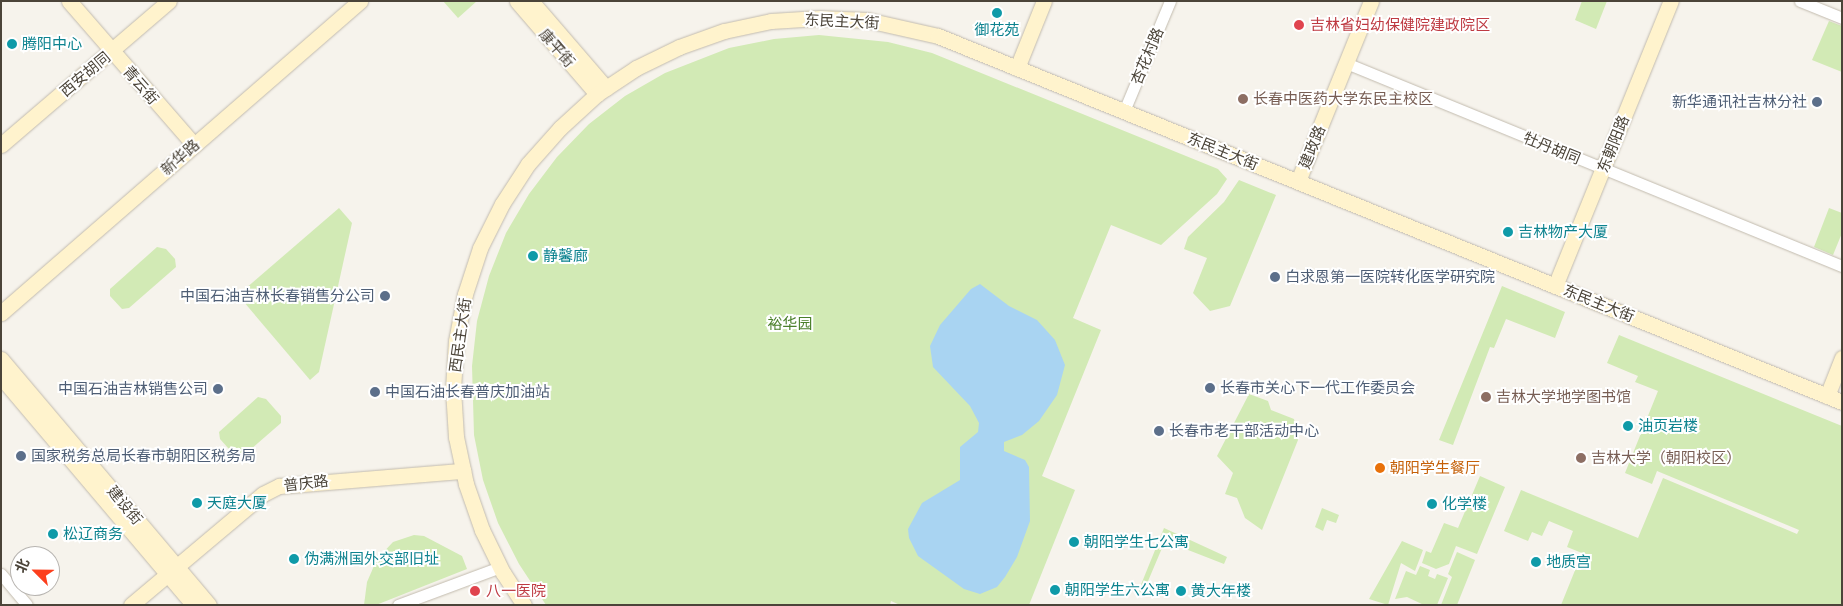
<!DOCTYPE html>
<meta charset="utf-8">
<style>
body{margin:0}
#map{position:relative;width:1843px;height:606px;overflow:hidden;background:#f6f3ec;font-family:"Archivo Narrow","Noto Sans SC",sans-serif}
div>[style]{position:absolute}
.green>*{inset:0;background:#d2eab5}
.water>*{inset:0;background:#a9d4f2}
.roads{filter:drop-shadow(0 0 1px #c2bbae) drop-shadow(0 0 1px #c2bbae)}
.street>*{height:11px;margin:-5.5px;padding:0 5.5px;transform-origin:5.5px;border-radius:5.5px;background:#fff}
.secondary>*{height:15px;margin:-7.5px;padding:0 7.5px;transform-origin:7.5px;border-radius:7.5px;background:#fff3cd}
.dots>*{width:14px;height:14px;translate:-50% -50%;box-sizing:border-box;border:2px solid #fff;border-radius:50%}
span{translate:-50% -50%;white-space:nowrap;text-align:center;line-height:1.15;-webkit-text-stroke:4px #fff;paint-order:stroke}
.street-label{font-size:15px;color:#4b4439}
.health-label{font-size:15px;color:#be3a42}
.left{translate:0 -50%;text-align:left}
.culture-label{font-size:15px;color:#0d838f}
.education-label{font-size:15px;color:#785e54}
.service-label{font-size:15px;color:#4e5e75}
.right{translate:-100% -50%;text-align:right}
.park-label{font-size:15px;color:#4a7f2a}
.food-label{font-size:15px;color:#c56008}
.frame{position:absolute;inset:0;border:2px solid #4b4439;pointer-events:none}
.north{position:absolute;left:10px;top:546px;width:50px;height:50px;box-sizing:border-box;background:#fff;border:1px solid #b7b4b0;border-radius:50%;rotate:293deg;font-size:14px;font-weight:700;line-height:20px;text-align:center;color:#4b4439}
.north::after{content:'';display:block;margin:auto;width:18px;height:22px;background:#fc3f1d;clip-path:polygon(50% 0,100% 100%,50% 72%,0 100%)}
</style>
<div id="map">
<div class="green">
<i style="clip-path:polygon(443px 1px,477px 1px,458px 18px)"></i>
<i style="clip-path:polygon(1582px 1px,1607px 1px,1596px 29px,1575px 20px)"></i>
<i style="clip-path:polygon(1829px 21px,1842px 26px,1842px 72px,1812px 60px)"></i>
<i style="clip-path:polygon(819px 35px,888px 42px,932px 53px,1218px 169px,1227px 179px,1217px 194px,1161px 245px,1111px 225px,1073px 318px,1101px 330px,1042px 476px,1075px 490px,1029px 605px,900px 605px,891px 601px,890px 605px,546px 605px,519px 564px,498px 523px,483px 480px,474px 435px,472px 366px,477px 321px,489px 276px,506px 233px,529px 194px,557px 157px,589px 124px,625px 96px,665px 73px,729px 48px,774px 39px)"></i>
<i style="clip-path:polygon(1239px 180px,1276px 195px,1230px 306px,1210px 311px,1193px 293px,1207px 258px,1184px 249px,1188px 237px,1224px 202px)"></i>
<i style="clip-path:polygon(339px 208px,352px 223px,319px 372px,310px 380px,238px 295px)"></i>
<i style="clip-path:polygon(1829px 208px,1842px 213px,1842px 233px,1833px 255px,1814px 247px)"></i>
<i style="clip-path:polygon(157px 247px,166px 249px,175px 259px,176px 267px,129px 308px,122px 309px,110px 296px,110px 289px)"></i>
<i style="clip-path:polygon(1502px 286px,1565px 312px,1555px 338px,1506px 319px,1494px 348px,1490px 347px,1453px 445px,1439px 440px)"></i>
<i style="clip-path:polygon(1619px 335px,1842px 426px,1842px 605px,1561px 605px,1582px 553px,1567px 547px,1573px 531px,1549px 521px,1542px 536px,1532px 532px,1528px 541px,1504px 531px,1521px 490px,1638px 538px,1663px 478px,1797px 534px,1799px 530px,1657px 471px,1652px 484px,1625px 473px,1658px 391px,1635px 382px,1638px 376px,1607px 363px)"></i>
<i style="clip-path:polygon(1249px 394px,1268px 401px,1271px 410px,1294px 419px,1298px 440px,1262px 530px,1245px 518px,1237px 498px,1225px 494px,1233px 473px,1217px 456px)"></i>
<i style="clip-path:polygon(258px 397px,266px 399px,281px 416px,281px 423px,242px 457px,237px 458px,220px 439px,219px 432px)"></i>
<i style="clip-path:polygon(1480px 476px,1505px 487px,1477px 554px,1456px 546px,1449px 564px,1436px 569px,1422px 563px,1426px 551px,1431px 553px,1444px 523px,1458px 528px)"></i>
<i style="clip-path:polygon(1322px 508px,1339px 515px,1336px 523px,1327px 520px,1323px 531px,1315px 527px)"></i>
<i style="clip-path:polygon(1164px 528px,1227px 557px,1224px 564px,1165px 541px,1143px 593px,1138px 592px)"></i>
<i style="clip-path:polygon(414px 535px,424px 536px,462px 556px,467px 569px,376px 605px,364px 605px,367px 582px,377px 559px,393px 542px)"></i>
<i style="clip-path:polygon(1402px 541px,1423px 550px,1415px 571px,1401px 563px,1388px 605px,1369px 599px)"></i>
<i style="clip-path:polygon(1457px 552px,1475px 560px,1457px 605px,1441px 605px,1452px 577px,1448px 574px)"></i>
<i style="clip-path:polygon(1420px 566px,1430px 570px,1428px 576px,1435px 579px,1437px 574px,1448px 578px,1437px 605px,1424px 605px,1407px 597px,1395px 599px,1406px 571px,1416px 575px)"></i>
</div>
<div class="water">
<i style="clip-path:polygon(980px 284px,1009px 306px,1037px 320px,1055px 340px,1065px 365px,1057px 395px,1039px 421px,1022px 435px,1004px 442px,1004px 451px,1025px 460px,1029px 467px,1030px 521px,1017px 557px,1005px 577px,997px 587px,980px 594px,964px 589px,918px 556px,909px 538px,908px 529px,922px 503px,960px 480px,960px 447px,978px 432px,979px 423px,970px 406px,933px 367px,930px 346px,940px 325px,971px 289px)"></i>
</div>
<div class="roads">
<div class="street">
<i style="left:1800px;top:1px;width:45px;rotate:22deg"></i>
<i style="left:1346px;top:63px;width:536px;rotate:22.26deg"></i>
<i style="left:1124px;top:111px;width:119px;rotate:-67.3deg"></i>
<i style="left:1px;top:574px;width:40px;rotate:50deg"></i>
<i style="left:398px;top:605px;width:109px;rotate:-20.4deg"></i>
</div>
<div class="secondary">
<i style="left:69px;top:1px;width:191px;rotate:49deg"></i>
<i style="left:517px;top:1px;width:123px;rotate:49.3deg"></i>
<i style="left:531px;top:1px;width:115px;rotate:49.2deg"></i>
<i style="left:1017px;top:68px;width:72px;rotate:-68.1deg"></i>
<i style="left:1px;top:145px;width:221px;rotate:-40.6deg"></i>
<i style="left:1298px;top:181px;width:194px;rotate:-67.9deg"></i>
<i style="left:1555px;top:286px;width:308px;rotate:-67.9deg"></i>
<i style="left:1px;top:313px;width:476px;rotate:-41deg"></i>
<i style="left:1px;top:359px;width:322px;rotate:49.8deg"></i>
<i style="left:1px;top:377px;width:299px;rotate:49.8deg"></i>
<i style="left:1827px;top:396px;width:41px;rotate:-68.5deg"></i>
<i style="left:131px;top:605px;width:172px;rotate:-40.1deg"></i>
<i style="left:263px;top:494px;width:18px;rotate:-27deg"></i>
<i style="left:279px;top:486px;width:185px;rotate:-4.7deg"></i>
<i style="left:524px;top:605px;width:38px;rotate:-123deg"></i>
<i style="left:503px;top:573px;width:48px;rotate:-116deg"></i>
<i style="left:482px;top:530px;width:49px;rotate:-109.2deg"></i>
<i style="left:466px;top:484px;width:48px;rotate:-102deg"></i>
<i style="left:456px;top:437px;width:48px;rotate:-93.6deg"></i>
<i style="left:453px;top:389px;width:48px;rotate:-86.4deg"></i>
<i style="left:456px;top:341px;width:48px;rotate:-79.2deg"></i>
<i style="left:465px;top:294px;width:48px;rotate:-71.9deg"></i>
<i style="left:480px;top:248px;width:49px;rotate:-63.4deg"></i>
<i style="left:502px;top:204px;width:48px;rotate:-57deg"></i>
<i style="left:528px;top:164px;width:48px;rotate:-48.4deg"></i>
<i style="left:560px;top:128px;width:50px;rotate:-42.6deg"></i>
<i style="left:597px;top:94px;width:47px;rotate:-33.7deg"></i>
<i style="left:636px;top:68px;width:48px;rotate:-26deg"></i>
<i style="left:679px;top:47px;width:48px;rotate:-19.6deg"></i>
<i style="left:724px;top:31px;width:48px;rotate:-12deg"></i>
<i style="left:771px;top:21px;width:48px;rotate:-3.6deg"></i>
<i style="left:819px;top:18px;width:48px;rotate:2.4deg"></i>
<i style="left:867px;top:20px;width:73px;rotate:12.7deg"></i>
<i style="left:938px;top:36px;width:975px;rotate:22.04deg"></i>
</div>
</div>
<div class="dots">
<i style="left:997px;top:13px;background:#0f9aa8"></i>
<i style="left:1299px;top:25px;background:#e0444e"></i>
<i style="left:12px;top:44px;background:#0f9aa8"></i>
<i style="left:1243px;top:99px;background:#8d6e63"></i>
<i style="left:1817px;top:102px;background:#5c6f8a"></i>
<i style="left:1508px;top:232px;background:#0f9aa8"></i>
<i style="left:533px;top:256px;background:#0f9aa8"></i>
<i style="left:1275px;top:277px;background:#5c6f8a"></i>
<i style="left:385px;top:296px;background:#5c6f8a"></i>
<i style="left:1210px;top:388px;background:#5c6f8a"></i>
<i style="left:218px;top:389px;background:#5c6f8a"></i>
<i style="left:375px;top:392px;background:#5c6f8a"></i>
<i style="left:1486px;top:397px;background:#8d6e63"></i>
<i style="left:1628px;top:426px;background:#0f9aa8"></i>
<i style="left:1159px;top:431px;background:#5c6f8a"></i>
<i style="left:21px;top:456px;background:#5c6f8a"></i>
<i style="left:1581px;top:458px;background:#8d6e63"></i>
<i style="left:1380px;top:468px;background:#e8710a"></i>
<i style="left:197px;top:503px;background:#0f9aa8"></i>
<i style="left:1432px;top:504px;background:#0f9aa8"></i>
<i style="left:53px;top:534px;background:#0f9aa8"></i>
<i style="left:1074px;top:542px;background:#0f9aa8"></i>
<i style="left:294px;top:559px;background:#0f9aa8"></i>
<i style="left:1536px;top:562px;background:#0f9aa8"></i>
<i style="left:1055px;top:590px;background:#0f9aa8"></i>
<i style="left:475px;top:591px;background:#e0444e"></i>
<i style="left:1181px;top:591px;background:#0f9aa8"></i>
</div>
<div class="street-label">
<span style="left:842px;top:21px;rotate:3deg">东民主大街</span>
<span style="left:557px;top:48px;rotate:49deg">康平街</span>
<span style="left:1147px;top:56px;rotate:-67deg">杏花村路</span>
<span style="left:85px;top:74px;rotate:-40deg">西安胡同</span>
<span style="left:141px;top:85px;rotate:49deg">青云街</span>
<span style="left:1613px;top:144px;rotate:-68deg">东朝阳路</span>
<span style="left:1312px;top:147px;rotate:-68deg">建政路</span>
<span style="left:1552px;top:148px;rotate:22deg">牡丹胡同</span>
<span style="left:1223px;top:151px;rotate:22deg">东民主大街</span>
<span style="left:180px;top:157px;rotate:-41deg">新华路</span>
<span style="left:1599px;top:303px;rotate:22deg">东民主大街</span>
<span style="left:460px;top:335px;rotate:-82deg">西民主大街</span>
<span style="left:306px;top:483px;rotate:-7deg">普庆路</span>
<span style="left:125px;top:505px;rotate:50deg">建设街</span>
</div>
<div class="health-label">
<span class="left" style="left:1310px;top:25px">吉林省妇幼保健院建政院区</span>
<span class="left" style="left:486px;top:591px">八一医院</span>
</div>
<div class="culture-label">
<span style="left:997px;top:30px">御花苑</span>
<span class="left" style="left:22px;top:44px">腾阳中心</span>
<span class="left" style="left:1518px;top:232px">吉林物产大厦</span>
<span class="left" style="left:543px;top:256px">静馨廊</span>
<span class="left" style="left:1638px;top:426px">油页岩楼</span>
<span class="left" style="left:207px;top:503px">天庭大厦</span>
<span class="left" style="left:1442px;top:504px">化学楼</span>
<span class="left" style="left:63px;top:534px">松辽商务</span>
<span class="left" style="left:1084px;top:542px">朝阳学生七公寓</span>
<span class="left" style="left:304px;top:559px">伪满洲国外交部旧址</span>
<span class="left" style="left:1546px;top:562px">地质宫</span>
<span class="left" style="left:1065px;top:590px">朝阳学生六公寓</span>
<span class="left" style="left:1191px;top:591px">黄大年楼</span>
</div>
<div class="education-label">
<span class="left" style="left:1253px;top:99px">长春中医药大学东民主校区</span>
<span class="left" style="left:1496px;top:397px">吉林大学地学图书馆</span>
<span class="left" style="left:1591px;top:458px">吉林大学（朝阳校区）</span>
</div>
<div class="service-label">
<span class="right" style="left:1807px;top:102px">新华通讯社吉林分社</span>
<span class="left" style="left:1285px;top:277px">白求恩第一医院转化医学研究院</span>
<span class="right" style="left:375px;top:296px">中国石油吉林长春销售分公司</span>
<span class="left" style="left:1220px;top:388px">长春市关心下一代工作委员会</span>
<span class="right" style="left:208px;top:389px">中国石油吉林销售公司</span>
<span class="left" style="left:385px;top:392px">中国石油长春普庆加油站</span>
<span class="left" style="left:1169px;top:431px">长春市老干部活动中心</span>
<span class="left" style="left:31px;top:456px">国家税务总局长春市朝阳区税务局</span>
</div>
<div class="park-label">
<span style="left:790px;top:324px">裕华园</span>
</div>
<div class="food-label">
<span class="left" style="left:1390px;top:468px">朝阳学生餐厅</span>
</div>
<div class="frame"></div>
<div class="north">北</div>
</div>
